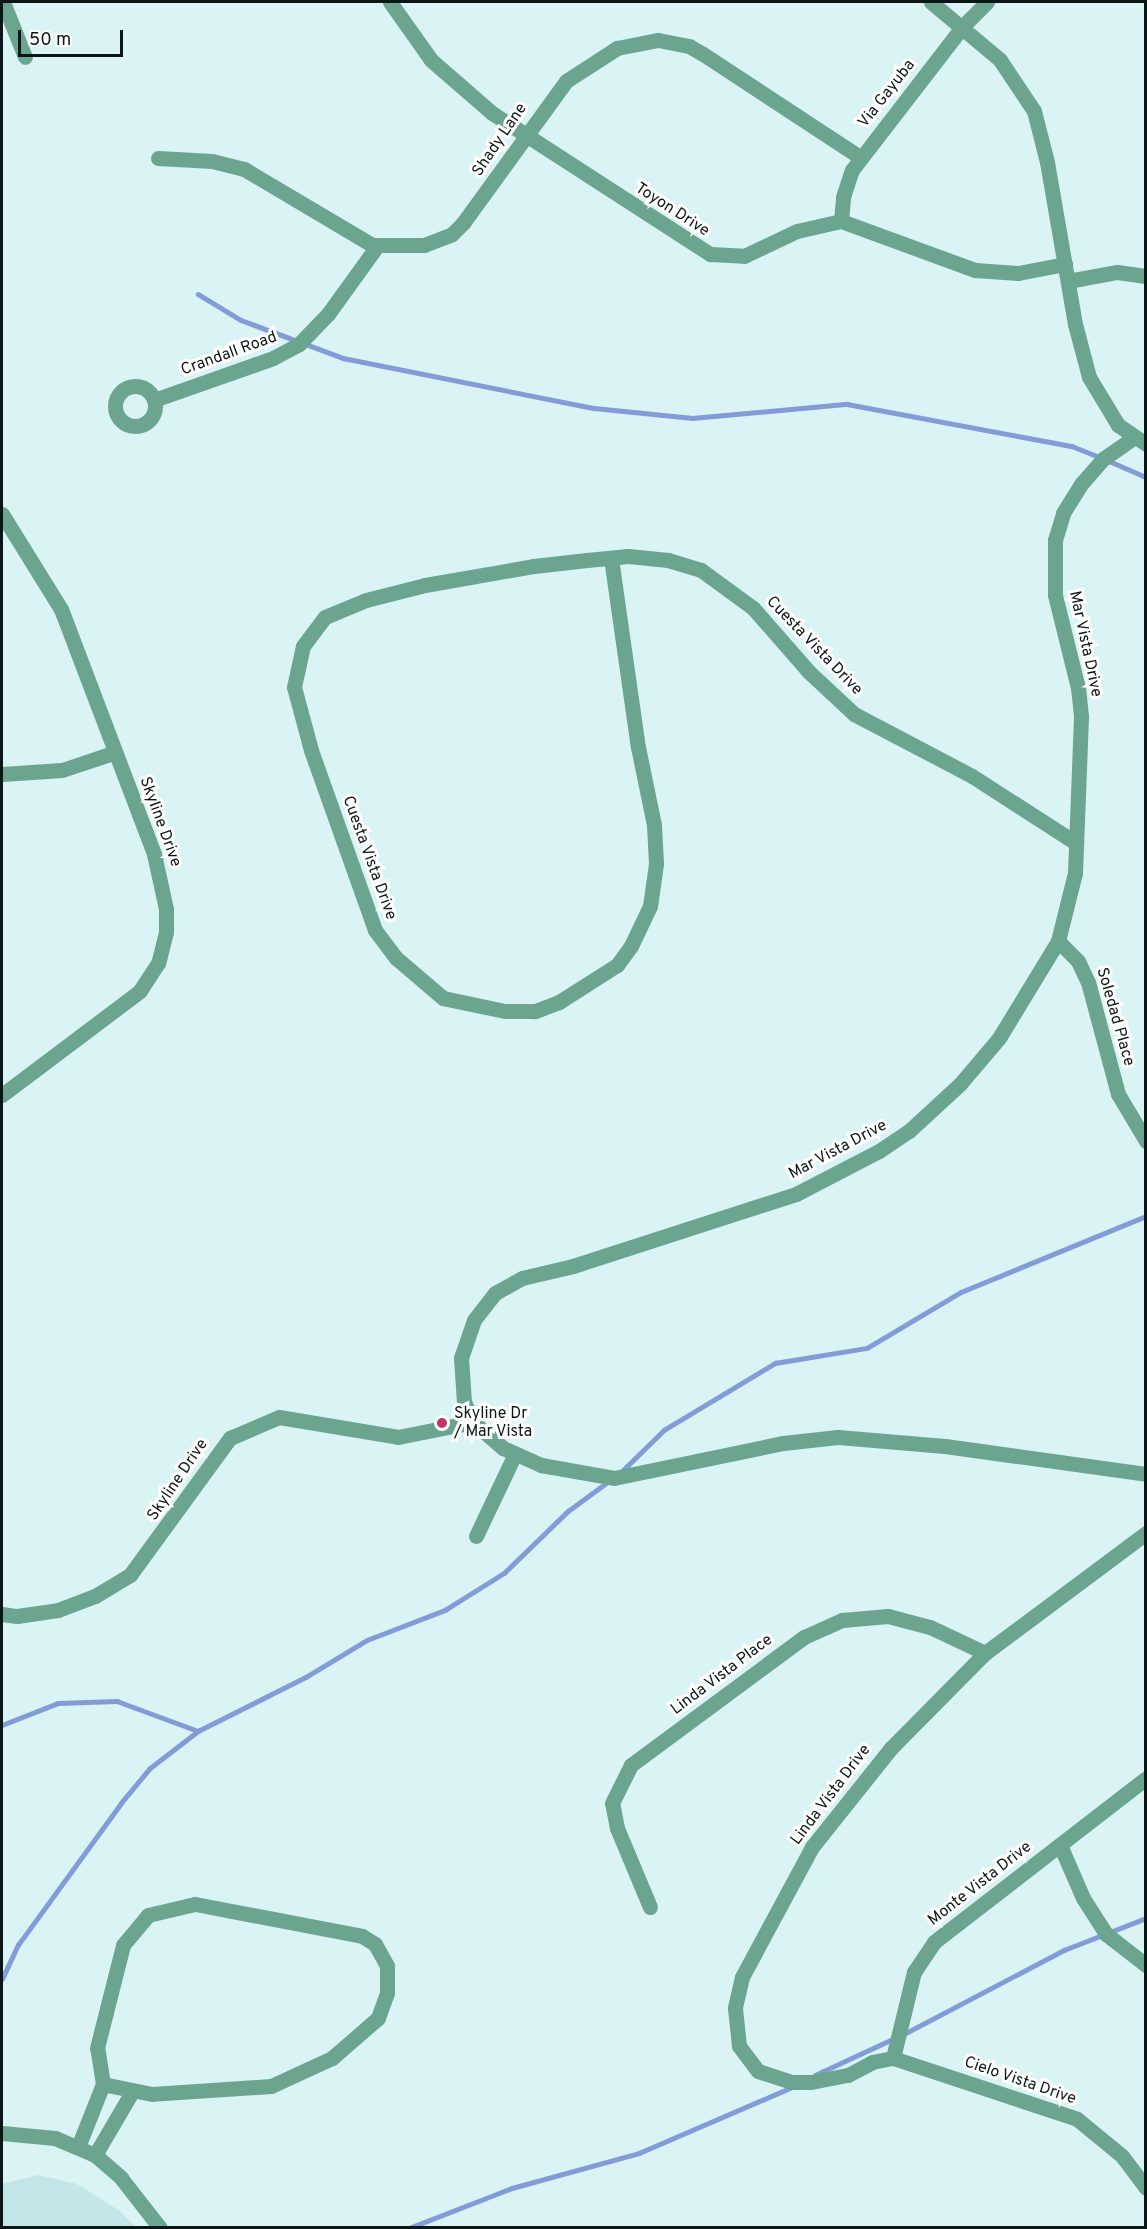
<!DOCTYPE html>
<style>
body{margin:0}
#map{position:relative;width:1147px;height:2229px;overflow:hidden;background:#daf3f4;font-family:Overpass,sans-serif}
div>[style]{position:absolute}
.built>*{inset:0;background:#c4e6e8}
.stream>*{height:4.5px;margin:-2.25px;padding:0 2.25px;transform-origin:2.25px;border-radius:2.25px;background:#839cd7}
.minor>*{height:15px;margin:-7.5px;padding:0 7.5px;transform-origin:7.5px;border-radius:7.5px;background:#6ba58f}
.minor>.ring{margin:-7.5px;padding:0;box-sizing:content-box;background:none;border:15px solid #6ba58f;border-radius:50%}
.tertiary>*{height:15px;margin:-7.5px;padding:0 7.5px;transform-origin:7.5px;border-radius:7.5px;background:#6ba58f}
.dots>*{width:16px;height:16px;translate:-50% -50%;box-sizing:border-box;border:3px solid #fff;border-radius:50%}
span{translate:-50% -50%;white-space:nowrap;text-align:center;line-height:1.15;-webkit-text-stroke:6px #fff;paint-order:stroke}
.street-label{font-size:16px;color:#0d1616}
.poi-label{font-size:16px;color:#0d1616}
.left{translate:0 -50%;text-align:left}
.frame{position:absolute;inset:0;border:3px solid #0d1616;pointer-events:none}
.scale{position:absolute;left:18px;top:30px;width:105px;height:27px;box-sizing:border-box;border:3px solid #0d1616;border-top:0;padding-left:8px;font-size:18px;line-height:21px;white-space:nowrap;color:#0d1616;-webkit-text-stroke:4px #fff;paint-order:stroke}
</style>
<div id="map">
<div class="built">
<i style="clip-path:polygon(38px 2175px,77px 2184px,120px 2211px,136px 2227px,2px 2227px,2px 2184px)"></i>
</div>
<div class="stream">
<i style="left:198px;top:294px;width:50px;rotate:31.2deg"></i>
<i style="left:241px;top:320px;width:109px;rotate:20.4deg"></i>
<i style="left:343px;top:358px;width:256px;rotate:11.3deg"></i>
<i style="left:594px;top:408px;width:99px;rotate:5.8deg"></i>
<i style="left:692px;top:418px;width:156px;rotate:-5.2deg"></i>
<i style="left:847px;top:404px;width:229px;rotate:10.6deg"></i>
<i style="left:1072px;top:446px;width:29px;rotate:22deg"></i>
<i style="left:1107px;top:460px;width:43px;rotate:23.6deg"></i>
<i style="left:623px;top:1470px;width:57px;rotate:-44.3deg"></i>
<i style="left:664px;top:1430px;width:130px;rotate:-31.1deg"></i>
<i style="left:775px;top:1363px;width:93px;rotate:-9.3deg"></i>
<i style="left:867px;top:1348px;width:109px;rotate:-30.8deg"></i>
<i style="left:961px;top:1292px;width:200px;rotate:-22.3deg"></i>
<i style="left:2px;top:1725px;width:60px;rotate:-21.4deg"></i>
<i style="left:58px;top:1703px;width:59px;rotate:-1.9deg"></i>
<i style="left:117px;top:1701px;width:86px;rotate:20.3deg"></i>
<i style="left:2px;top:1979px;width:38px;rotate:-65deg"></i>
<i style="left:18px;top:1945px;width:175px;rotate:-54deg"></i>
<i style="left:121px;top:1803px;width:45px;rotate:-50.4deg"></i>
<i style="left:150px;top:1768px;width:61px;rotate:-37.6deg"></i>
<i style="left:198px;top:1731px;width:121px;rotate:-26.6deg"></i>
<i style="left:306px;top:1677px;width:71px;rotate:-31.2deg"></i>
<i style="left:367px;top:1640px;width:84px;rotate:-21deg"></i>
<i style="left:445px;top:1610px;width:70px;rotate:-32.1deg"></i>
<i style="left:504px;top:1573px;width:89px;rotate:-44.1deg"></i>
<i style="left:568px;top:1511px;width:51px;rotate:-36.2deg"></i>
<i style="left:902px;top:2035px;width:183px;rotate:-27.7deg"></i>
<i style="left:1064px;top:1950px;width:88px;rotate:-21.3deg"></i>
<i style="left:815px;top:2075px;width:88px;rotate:-24.8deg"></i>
<i style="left:409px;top:2228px;width:110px;rotate:-21.2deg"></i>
<i style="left:512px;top:2188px;width:132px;rotate:-15.4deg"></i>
<i style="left:639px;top:2153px;width:167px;rotate:-23.3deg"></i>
</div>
<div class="minor">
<i style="left:3px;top:2px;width:59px;rotate:68.2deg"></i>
<i style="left:390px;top:2px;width:71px;rotate:54.7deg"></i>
<i style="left:431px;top:60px;width:81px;rotate:41deg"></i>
<i style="left:492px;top:113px;width:260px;rotate:32.9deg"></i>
<i style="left:710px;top:254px;width:34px;rotate:3deg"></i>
<i style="left:744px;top:256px;width:59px;rotate:-25.3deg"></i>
<i style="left:797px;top:231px;width:45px;rotate:-12.8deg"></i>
<i style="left:841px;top:221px;width:143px;rotate:20.1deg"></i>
<i style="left:975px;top:270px;width:43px;rotate:4deg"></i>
<i style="left:1018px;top:273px;width:48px;rotate:-10.8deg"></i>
<i style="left:158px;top:158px;width:54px;rotate:3.2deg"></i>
<i style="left:212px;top:161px;width:33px;rotate:14deg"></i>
<i style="left:244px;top:169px;width:149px;rotate:30.7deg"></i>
<i style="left:372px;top:245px;width:52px"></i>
<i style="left:424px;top:245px;width:30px;rotate:-21deg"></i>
<i style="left:452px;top:234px;width:16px;rotate:-45deg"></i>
<i style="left:463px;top:223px;width:175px;rotate:-54deg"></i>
<i style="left:566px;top:81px;width:61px;rotate:-32.9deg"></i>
<i style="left:617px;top:48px;width:42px;rotate:-11deg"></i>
<i style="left:658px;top:40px;width:32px;rotate:11deg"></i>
<i style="left:689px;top:46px;width:16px;rotate:30deg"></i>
<i style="left:703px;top:54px;width:188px;rotate:33.3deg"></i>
<i style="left:841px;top:221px;width:24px;rotate:-85deg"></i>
<i style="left:843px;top:197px;width:28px;rotate:-72deg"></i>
<i style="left:852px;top:170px;width:182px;rotate:-52.4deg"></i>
<i style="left:963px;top:26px;width:34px;rotate:-45deg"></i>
<i style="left:1068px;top:281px;width:50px;rotate:-10.4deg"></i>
<i style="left:1117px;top:272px;width:29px;rotate:8deg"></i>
<i class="ring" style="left:115px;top:386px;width:25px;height:25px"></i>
<i style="left:154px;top:400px;width:126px;rotate:-19.4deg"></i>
<i style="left:273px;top:358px;width:30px;rotate:-28deg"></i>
<i style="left:299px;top:344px;width:42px;rotate:-46deg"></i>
<i style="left:328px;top:314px;width:84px;rotate:-54.2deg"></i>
<i style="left:611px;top:558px;width:191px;rotate:81.9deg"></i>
<i style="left:638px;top:747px;width:80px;rotate:78.4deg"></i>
<i style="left:654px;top:825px;width:39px;rotate:87deg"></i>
<i style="left:656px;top:864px;width:42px;rotate:98.1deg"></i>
<i style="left:650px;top:906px;width:44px;rotate:115.4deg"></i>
<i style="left:631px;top:946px;width:24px;rotate:126deg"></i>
<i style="left:617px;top:965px;width:69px;rotate:147.5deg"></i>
<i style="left:559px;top:1002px;width:26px;rotate:159deg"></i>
<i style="left:535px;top:1011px;width:30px;rotate:180deg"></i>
<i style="left:505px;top:1011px;width:63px;rotate:-168.2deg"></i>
<i style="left:443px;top:998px;width:62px;rotate:-139.6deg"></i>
<i style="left:396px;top:958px;width:35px;rotate:-127deg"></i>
<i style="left:375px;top:930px;width:191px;rotate:-109.6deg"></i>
<i style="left:311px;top:750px;width:65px;rotate:-105.1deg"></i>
<i style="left:294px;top:687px;width:42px;rotate:-77.6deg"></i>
<i style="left:303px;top:646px;width:36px;rotate:-53deg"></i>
<i style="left:325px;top:617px;width:44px;rotate:-22.5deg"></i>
<i style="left:366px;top:600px;width:61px;rotate:-14.3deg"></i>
<i style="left:425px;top:585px;width:111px;rotate:-9.9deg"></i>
<i style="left:534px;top:566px;width:53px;rotate:-6.5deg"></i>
<i style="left:587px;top:560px;width:41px;rotate:-5.6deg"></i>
<i style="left:628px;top:556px;width:40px;rotate:5.7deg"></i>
<i style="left:668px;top:560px;width:34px;rotate:17deg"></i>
<i style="left:701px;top:570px;width:64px;rotate:36.2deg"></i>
<i style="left:753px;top:608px;width:85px;rotate:48.8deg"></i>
<i style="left:809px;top:672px;width:62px;rotate:43deg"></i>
<i style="left:854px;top:714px;width:133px;rotate:27.7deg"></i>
<i style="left:972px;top:776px;width:124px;rotate:32.8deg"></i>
<i style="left:1058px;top:941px;width:28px;rotate:45deg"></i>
<i style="left:1078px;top:961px;width:23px;rotate:65deg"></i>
<i style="left:1088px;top:982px;width:116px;rotate:75deg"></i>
<i style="left:1118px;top:1094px;width:55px;rotate:59.2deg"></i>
<i style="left:473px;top:1422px;width:22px;rotate:-114deg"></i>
<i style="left:464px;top:1402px;width:44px;rotate:-93.9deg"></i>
<i style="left:461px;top:1358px;width:40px;rotate:-71.1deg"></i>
<i style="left:474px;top:1320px;width:34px;rotate:-52deg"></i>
<i style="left:495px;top:1293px;width:31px;rotate:-29deg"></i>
<i style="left:522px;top:1278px;width:52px;rotate:-13.2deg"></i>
<i style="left:573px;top:1266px;width:234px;rotate:-17.9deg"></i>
<i style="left:796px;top:1194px;width:93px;rotate:-27.4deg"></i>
<i style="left:879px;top:1151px;width:36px;rotate:-34deg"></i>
<i style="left:909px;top:1131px;width:69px;rotate:-42.7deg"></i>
<i style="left:960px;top:1084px;width:60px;rotate:-49.7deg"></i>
<i style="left:999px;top:1038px;width:114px;rotate:-58.7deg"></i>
<i style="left:1058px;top:941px;width:70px;rotate:-76deg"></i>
<i style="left:1075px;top:873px;width:157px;rotate:-87.8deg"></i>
<i style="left:1081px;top:716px;width:28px;rotate:-96deg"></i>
<i style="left:1078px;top:688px;width:96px;rotate:-103.9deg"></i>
<i style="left:1055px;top:595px;width:55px;rotate:-90deg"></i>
<i style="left:1055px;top:540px;width:28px;rotate:-73deg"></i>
<i style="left:1063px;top:513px;width:36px;rotate:-58deg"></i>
<i style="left:1082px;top:483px;width:32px;rotate:-49deg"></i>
<i style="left:1103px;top:459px;width:37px;rotate:-35deg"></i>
<i style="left:1146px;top:1533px;width:201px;rotate:143.3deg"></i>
<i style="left:985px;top:1653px;width:134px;rotate:134.7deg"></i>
<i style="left:891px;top:1748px;width:127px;rotate:128.6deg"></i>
<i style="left:812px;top:1847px;width:148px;rotate:118.3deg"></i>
<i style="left:742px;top:1977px;width:32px;rotate:103deg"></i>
<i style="left:735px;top:2008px;width:38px;rotate:84deg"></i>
<i style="left:739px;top:2046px;width:31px;rotate:53deg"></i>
<i style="left:758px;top:2071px;width:35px;rotate:18deg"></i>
<i style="left:791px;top:2082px;width:20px"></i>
<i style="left:811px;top:2082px;width:38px;rotate:-11deg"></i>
<i style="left:848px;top:2075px;width:27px;rotate:-28deg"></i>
<i style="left:872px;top:2062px;width:21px;rotate:-11deg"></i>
<i style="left:893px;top:2058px;width:194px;rotate:18.3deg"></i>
<i style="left:1077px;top:2119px;width:58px;rotate:39.4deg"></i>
<i style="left:1122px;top:2156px;width:40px;rotate:53deg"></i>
<i style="left:476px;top:1536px;width:91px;rotate:-64.6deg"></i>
<i style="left:1060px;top:1845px;width:58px;rotate:66.5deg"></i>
<i style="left:1083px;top:1898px;width:43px;rotate:57.4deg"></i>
<i style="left:1106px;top:1934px;width:51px;rotate:37.8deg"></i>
<i style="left:195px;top:1904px;width:170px;rotate:10.8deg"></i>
<i style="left:362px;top:1936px;width:15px;rotate:32deg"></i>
<i style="left:375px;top:1944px;width:25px;rotate:61deg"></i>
<i style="left:387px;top:1966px;width:27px;rotate:90deg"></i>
<i style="left:387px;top:1993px;width:27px;rotate:110deg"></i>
<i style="left:378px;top:2018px;width:61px;rotate:139deg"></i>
<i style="left:332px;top:2058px;width:67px;rotate:155.3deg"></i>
<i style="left:271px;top:2086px;width:119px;rotate:176.2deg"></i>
<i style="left:152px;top:2094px;width:50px;rotate:-168.5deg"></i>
<i style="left:103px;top:2084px;width:36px;rotate:-99deg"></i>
<i style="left:97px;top:2048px;width:106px;rotate:-75.8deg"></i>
<i style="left:123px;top:1945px;width:39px;rotate:-50deg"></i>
<i style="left:148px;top:1915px;width:48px;rotate:-13.2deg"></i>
<i style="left:650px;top:1907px;width:86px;rotate:-112.7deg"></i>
<i style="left:617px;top:1828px;width:25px;rotate:-101deg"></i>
<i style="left:612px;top:1803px;width:42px;rotate:-63.4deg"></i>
<i style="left:631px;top:1765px;width:215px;rotate:-36.5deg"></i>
<i style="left:804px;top:1637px;width:42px;rotate:-24.1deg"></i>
<i style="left:842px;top:1620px;width:46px;rotate:-5deg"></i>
<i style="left:888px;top:1616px;width:43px;rotate:14.7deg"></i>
<i style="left:930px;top:1627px;width:61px;rotate:25.3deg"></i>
<i style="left:893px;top:2058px;width:89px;rotate:-76.3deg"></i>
<i style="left:914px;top:1972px;width:36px;rotate:-56deg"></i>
<i style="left:934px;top:1942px;width:268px;rotate:-37.7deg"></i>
<i style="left:78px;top:2147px;width:68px;rotate:-68.4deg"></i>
<i style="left:95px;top:2155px;width:73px;rotate:-59.6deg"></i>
</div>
<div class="tertiary">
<i style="left:931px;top:2px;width:90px;rotate:40deg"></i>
<i style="left:1000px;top:60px;width:61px;rotate:56.3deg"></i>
<i style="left:1034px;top:111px;width:53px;rotate:75.7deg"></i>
<i style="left:1047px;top:162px;width:164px;rotate:80.2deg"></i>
<i style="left:1075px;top:324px;width:55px;rotate:75.2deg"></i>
<i style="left:1089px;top:377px;width:56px;rotate:58.9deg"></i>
<i style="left:1118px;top:425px;width:34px;rotate:34deg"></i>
<i style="left:2px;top:514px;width:112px;rotate:58.2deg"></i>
<i style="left:61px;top:609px;width:262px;rotate:69.2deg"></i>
<i style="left:154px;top:854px;width:56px;rotate:77.7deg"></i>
<i style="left:166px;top:909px;width:23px;rotate:90deg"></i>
<i style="left:166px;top:932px;width:32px;rotate:104deg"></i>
<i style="left:158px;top:963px;width:33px;rotate:123deg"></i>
<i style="left:140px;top:991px;width:173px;rotate:143deg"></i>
<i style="left:2px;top:774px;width:60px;rotate:-3.8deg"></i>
<i style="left:62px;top:770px;width:54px;rotate:-18.4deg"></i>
<i style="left:2px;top:1614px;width:15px;rotate:8deg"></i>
<i style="left:17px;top:1616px;width:41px;rotate:-8.3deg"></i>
<i style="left:58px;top:1610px;width:40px;rotate:-21deg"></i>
<i style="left:95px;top:1596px;width:41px;rotate:-31deg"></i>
<i style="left:130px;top:1575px;width:170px;rotate:-53.9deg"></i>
<i style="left:230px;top:1438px;width:53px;rotate:-23.2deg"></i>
<i style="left:279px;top:1417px;width:121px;rotate:9.5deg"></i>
<i style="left:398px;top:1437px;width:76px;rotate:-11.3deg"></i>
<i style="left:473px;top:1422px;width:40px;rotate:41deg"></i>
<i style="left:503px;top:1448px;width:42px;rotate:24.1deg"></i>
<i style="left:541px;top:1465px;width:74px;rotate:10.1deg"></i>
<i style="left:614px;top:1478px;width:173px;rotate:-11.7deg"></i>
<i style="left:783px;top:1443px;width:55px;rotate:-6.2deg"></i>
<i style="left:838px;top:1437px;width:107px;rotate:4.8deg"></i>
<i style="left:945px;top:1446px;width:203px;rotate:7.9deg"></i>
<i style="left:2px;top:2133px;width:53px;rotate:5.4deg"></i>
<i style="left:55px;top:2138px;width:43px;rotate:23deg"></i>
<i style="left:95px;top:2155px;width:35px;rotate:41deg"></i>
<i style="left:121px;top:2178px;width:63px;rotate:52deg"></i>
</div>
<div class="dots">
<i style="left:442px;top:1423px;background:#c23566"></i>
</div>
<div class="street-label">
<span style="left:887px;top:94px;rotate:-52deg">Via Gayuba</span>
<span style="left:500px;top:140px;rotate:-56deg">Shady Lane</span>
<span style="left:672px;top:210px;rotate:33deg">Toyon Drive</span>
<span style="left:229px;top:354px;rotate:-20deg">Crandall Road</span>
<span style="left:1085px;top:644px;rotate:78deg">Mar Vista Drive</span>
<span style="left:814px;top:646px;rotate:46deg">Cuesta Vista Drive</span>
<span style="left:160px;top:822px;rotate:70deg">Skyline Drive</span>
<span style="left:369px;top:858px;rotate:70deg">Cuesta Vista Drive</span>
<span style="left:1115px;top:1017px;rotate:74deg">Soledad Place</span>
<span style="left:838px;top:1150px;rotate:-28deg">Mar Vista Drive</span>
<span style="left:178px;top:1480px;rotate:-56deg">Skyline Drive</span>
<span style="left:722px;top:1675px;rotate:-37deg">Linda Vista Place</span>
<span style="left:831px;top:1795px;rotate:-53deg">Linda Vista Drive</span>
<span style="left:980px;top:1884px;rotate:-38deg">Monte Vista Drive</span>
<span style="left:1020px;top:2081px;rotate:19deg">Cielo Vista Drive</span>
</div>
<div class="poi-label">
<span class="left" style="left:454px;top:1423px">Skyline Dr<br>/ Mar Vista</span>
</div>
<div class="frame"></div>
<div class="scale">50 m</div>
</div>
